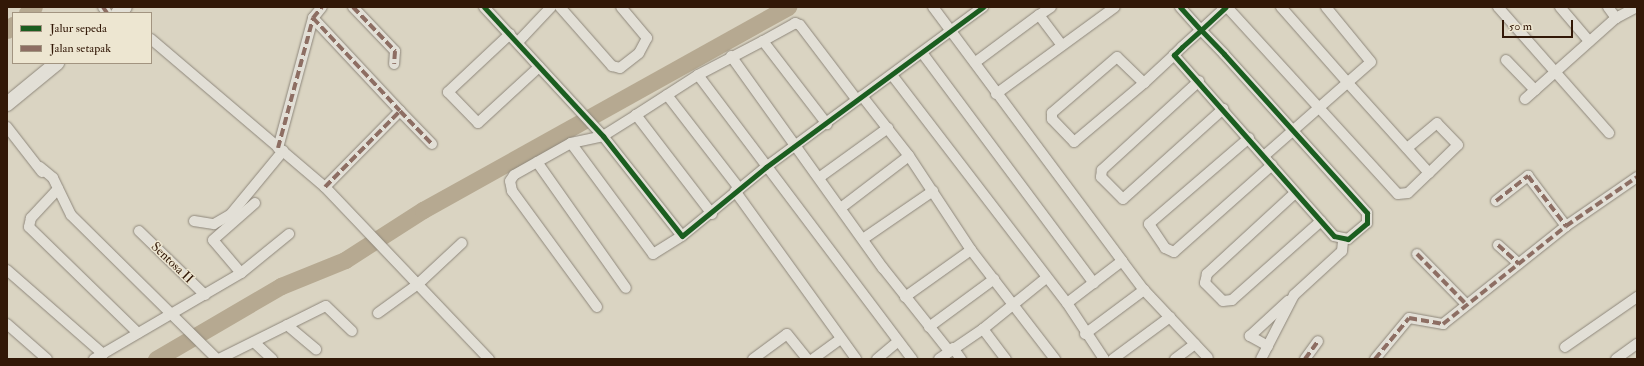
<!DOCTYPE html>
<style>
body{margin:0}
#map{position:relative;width:1644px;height:366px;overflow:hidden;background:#dad4c2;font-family:"IM FELL Double Pica",serif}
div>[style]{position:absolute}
.river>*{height:17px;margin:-8.5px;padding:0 8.5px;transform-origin:8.5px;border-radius:8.5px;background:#b6a991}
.roads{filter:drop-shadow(0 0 1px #8e877b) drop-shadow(0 0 1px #8e877b)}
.minor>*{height:10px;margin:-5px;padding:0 5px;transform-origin:5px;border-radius:5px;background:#e2dfd6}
.secondary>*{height:14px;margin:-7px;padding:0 7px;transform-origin:7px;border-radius:7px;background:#e2dfd6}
.quiet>*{height:4px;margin-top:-2px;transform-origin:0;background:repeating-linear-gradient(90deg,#8d6e63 0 8px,transparent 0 12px)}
.cycleway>*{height:5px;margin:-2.5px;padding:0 2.5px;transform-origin:2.5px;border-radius:2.5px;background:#1b5e20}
span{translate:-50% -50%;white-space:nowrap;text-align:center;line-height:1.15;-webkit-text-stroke:3px #ede6d1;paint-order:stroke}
.street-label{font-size:13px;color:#321807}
.frame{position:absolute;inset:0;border:8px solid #321807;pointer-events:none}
.legend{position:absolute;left:12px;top:12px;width:140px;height:52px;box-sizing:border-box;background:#ede6d1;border:1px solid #a29480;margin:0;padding:5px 7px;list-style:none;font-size:12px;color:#321807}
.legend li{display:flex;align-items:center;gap:8px;height:20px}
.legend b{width:20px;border:1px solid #a29480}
.scale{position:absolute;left:1502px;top:20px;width:71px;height:18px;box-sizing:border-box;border:2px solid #321807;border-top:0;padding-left:5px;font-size:12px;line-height:14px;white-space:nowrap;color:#321807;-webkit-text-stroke:3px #ede6d1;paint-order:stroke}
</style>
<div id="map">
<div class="river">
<i style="left:27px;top:13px;width:9px;rotate:-41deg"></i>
<i style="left:7px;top:30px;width:8px;rotate:-40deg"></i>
<i style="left:156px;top:359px;width:145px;rotate:-30.3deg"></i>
<i style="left:281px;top:286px;width:69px;rotate:-22.1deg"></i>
<i style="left:345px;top:260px;width:93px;rotate:-32.7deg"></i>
<i style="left:423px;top:210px;width:418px;rotate:-29.1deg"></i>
</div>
<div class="roads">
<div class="minor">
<i style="left:103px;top:7px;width:7px;rotate:56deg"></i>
<i style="left:353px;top:7px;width:61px;rotate:46.3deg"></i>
<i style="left:395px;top:51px;width:13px;rotate:94deg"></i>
<i style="left:484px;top:7px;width:176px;rotate:47.3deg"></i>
<i style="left:603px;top:136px;width:127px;rotate:51.7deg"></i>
<i style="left:682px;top:236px;width:109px;rotate:-39.4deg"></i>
<i style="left:766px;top:167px;width:270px;rotate:-36.4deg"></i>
<i style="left:560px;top:7px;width:79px;rotate:48.6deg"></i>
<i style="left:612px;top:66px;width:8px;rotate:14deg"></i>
<i style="left:620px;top:68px;width:24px;rotate:-38deg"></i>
<i style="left:639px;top:53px;width:17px;rotate:-62deg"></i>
<i style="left:647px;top:38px;width:40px;rotate:-130deg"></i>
<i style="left:933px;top:7px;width:317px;rotate:53.3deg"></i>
<i style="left:1122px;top:261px;width:69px;rotate:142.6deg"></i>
<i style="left:1051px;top:7px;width:14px;rotate:146deg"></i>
<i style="left:1039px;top:15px;width:38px;rotate:53deg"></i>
<i style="left:1180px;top:7px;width:31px;rotate:48deg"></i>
<i style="left:1201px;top:30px;width:33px;rotate:46deg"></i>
<i style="left:1224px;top:54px;width:214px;rotate:48deg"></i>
<i style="left:1367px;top:213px;width:10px;rotate:90deg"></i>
<i style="left:1367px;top:223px;width:25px;rotate:140deg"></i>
<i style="left:1348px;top:239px;width:14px;rotate:-168deg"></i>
<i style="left:1334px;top:236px;width:242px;rotate:-131.5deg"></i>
<i style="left:1174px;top:55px;width:11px;rotate:-45deg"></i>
<i style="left:1182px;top:47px;width:25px;rotate:-42deg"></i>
<i style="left:1201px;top:30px;width:34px;rotate:-43deg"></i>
<i style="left:1227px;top:7px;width:253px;rotate:47.6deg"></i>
<i style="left:1398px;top:194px;width:10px;rotate:-6deg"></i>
<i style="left:1408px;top:193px;width:29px;rotate:-44deg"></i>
<i style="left:1281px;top:7px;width:101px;rotate:48.6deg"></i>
<i style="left:1348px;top:83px;width:121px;rotate:48deg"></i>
<i style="left:1429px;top:173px;width:40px;rotate:-44deg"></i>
<i style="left:1458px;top:145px;width:30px;rotate:-134deg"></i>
<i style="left:1437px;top:123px;width:39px;rotate:140deg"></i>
<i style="left:1498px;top:7px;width:168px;rotate:48.6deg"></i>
<i style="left:1560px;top:7px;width:45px;rotate:49.5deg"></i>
<i style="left:1608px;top:7px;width:14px;rotate:54deg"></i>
<i style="left:313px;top:18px;width:127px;rotate:46.9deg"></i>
<i style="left:510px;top:34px;width:85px;rotate:136.9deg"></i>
<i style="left:448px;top:92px;width:43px;rotate:45.9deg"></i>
<i style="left:478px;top:123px;width:83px;rotate:-42.6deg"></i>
<i style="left:151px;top:39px;width:228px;rotate:40.4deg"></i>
<i style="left:325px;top:187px;width:238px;rotate:46.4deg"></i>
<i style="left:763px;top:41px;width:37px;rotate:-29deg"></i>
<i style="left:795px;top:23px;width:5px;rotate:22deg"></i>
<i style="left:800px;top:25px;width:94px;rotate:52.8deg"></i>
<i style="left:518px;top:42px;width:48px;rotate:-46.7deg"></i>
<i style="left:923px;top:54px;width:286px;rotate:53.3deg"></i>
<i style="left:731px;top:56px;width:261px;rotate:54.4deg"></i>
<i style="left:883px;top:268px;width:106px;rotate:51.5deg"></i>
<i style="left:1506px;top:60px;width:42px;rotate:46deg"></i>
<i style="left:977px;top:61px;width:77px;rotate:-36.6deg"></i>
<i style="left:698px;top:75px;width:356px;rotate:53deg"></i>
<i style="left:892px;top:75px;width:287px;rotate:52.5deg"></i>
<i style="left:1067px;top:303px;width:67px;rotate:56.5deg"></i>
<i style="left:1199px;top:81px;width:132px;rotate:137.5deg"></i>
<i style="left:1102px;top:170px;width:7px;rotate:98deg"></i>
<i style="left:1101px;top:177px;width:31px;rotate:45deg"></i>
<i style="left:1123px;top:199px;width:135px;rotate:-42deg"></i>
<i style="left:1144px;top:83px;width:37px;rotate:-136deg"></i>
<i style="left:1117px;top:57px;width:86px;rotate:139.3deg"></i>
<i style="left:1052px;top:113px;width:6px;rotate:90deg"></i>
<i style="left:1052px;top:119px;width:32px;rotate:46deg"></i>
<i style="left:1074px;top:142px;width:92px;rotate:-40.1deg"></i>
<i style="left:1144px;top:83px;width:41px;rotate:-43deg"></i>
<i style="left:996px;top:94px;width:147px;rotate:-36.2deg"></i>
<i style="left:667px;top:95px;width:118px;rotate:52.3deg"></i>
<i style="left:862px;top:96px;width:76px;rotate:51.9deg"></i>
<i style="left:909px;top:156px;width:113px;rotate:56.6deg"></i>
<i style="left:971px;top:250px;width:138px;rotate:52.4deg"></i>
<i style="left:1525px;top:99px;width:122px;rotate:-41.7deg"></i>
<i style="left:1616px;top:18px;width:24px;rotate:-28deg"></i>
<i style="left:7px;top:127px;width:57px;rotate:52.1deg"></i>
<i style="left:1249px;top:138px;width:132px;rotate:139.3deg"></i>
<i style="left:1149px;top:224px;width:29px;rotate:56deg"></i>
<i style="left:1165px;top:248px;width:10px;rotate:24deg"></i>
<i style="left:1174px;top:252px;width:131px;rotate:-41.6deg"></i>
<i style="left:571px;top:143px;width:138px;rotate:53.5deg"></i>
<i style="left:653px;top:254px;width:34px;rotate:-32deg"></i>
<i style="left:278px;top:148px;width:135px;rotate:-74.9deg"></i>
<i style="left:313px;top:18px;width:14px;rotate:-51deg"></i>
<i style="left:1264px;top:156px;width:142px;rotate:-41.3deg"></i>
<i style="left:1371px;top:62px;width:71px;rotate:-129.3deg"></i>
<i style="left:537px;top:162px;width:154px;rotate:54.8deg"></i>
<i style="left:40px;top:167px;width:17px;rotate:40deg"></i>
<i style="left:53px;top:178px;width:41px;rotate:64.1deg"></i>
<i style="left:71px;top:215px;width:205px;rotate:44.6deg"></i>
<i style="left:820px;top:177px;width:84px;rotate:-35.8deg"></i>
<i style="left:325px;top:187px;width:107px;rotate:-45.4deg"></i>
<i style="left:400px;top:111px;width:46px;rotate:45.9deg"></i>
<i style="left:58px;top:189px;width:40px;rotate:133deg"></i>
<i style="left:31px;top:218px;width:9px;rotate:103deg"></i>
<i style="left:29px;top:227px;width:152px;rotate:44.2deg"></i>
<i style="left:735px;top:191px;width:207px;rotate:54.2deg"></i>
<i style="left:1295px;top:193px;width:120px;rotate:137.4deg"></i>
<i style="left:1207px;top:274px;width:9px;rotate:103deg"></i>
<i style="left:1205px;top:283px;width:25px;rotate:45deg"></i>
<i style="left:1223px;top:301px;width:9px;rotate:-6deg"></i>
<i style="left:1232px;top:300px;width:119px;rotate:-41.6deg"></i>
<i style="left:1496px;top:201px;width:41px;rotate:-38deg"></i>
<i style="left:1528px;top:176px;width:63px;rotate:52.8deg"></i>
<i style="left:842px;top:207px;width:84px;rotate:-37.3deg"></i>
<i style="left:712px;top:214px;width:125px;rotate:-127.5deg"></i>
<i style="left:636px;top:115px;width:74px;rotate:-32.8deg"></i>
<i style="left:698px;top:75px;width:73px;rotate:-27.6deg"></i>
<i style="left:763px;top:41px;width:105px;rotate:52.4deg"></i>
<i style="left:194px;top:221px;width:20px;rotate:9deg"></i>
<i style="left:214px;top:224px;width:20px;rotate:-30deg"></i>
<i style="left:231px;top:214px;width:82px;rotate:-50.5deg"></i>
<i style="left:139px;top:231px;width:92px;rotate:44.1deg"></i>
<i style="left:863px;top:239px;width:85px;rotate:-34.4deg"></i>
<i style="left:1498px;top:245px;width:28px;rotate:42deg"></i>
<i style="left:1417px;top:254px;width:71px;rotate:45.6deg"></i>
<i style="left:1122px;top:261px;width:36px;rotate:53deg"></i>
<i style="left:1144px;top:290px;width:93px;rotate:46.7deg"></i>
<i style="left:7px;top:270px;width:128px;rotate:41.2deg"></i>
<i style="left:241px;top:273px;width:43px;rotate:-130.3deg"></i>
<i style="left:213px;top:240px;width:56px;rotate:-41.4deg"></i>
<i style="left:905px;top:297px;width:81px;rotate:-35.5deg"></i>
<i style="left:597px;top:307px;width:144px;rotate:-126.2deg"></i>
<i style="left:512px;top:191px;width:10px;rotate:-101deg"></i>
<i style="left:510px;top:181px;width:7px;rotate:-56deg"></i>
<i style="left:514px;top:175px;width:65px;rotate:-29.3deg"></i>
<i style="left:571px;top:143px;width:33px;rotate:-12deg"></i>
<i style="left:603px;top:136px;width:39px;rotate:-32deg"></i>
<i style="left:378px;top:313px;width:49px;rotate:-35.9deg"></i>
<i style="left:418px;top:284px;width:60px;rotate:-43deg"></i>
<i style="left:7px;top:324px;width:53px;rotate:41.2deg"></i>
<i style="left:287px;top:325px;width:38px;rotate:40deg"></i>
<i style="left:929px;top:327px;width:81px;rotate:-36.4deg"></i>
<i style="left:983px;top:329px;width:38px;rotate:53deg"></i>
<i style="left:1085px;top:334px;width:74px;rotate:-36.7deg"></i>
<i style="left:254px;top:342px;width:25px;rotate:43deg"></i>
<i style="left:1268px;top:346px;width:21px;rotate:-151deg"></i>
<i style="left:1250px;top:336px;width:52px;rotate:-42.6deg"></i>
<i style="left:1565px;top:347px;width:88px;rotate:-34.8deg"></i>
<i style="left:953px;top:348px;width:14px;rotate:54deg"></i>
<i style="left:94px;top:359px;width:170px;rotate:-30.3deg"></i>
<i style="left:241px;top:273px;width:62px;rotate:-39.1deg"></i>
<i style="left:219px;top:359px;width:119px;rotate:-26.4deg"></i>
<i style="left:326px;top:306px;width:36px;rotate:44deg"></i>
<i style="left:753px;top:359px;width:42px;rotate:-36.3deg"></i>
<i style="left:787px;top:334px;width:32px;rotate:51deg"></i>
<i style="left:813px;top:359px;width:34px;rotate:-36deg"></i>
<i style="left:877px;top:359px;width:26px;rotate:-40deg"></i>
<i style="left:939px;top:359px;width:53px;rotate:-34.3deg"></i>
<i style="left:983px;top:329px;width:81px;rotate:-39deg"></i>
<i style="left:1113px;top:359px;width:71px;rotate:-36.4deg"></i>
<i style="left:1175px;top:359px;width:25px;rotate:-37deg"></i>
<i style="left:1261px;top:359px;width:72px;rotate:-62.7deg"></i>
<i style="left:1294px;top:295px;width:65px;rotate:-42.5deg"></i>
<i style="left:1342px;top:251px;width:10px;rotate:-84deg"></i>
<i style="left:1305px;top:359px;width:22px;rotate:-54deg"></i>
<i style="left:1375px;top:359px;width:53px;rotate:-50.3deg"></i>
<i style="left:1409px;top:318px;width:35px;rotate:10deg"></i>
<i style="left:1443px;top:324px;width:157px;rotate:-38.5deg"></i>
<i style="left:1566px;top:226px;width:86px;rotate:-34.6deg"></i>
<i style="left:1616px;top:359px;width:26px;rotate:-36deg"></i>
</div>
<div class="secondary">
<i style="left:118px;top:13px;width:9px;rotate:-41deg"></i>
<i style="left:7px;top:104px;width:65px;rotate:-39.4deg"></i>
</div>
</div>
<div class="quiet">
<i style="left:103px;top:7px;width:7px;rotate:56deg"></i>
<i style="left:353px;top:7px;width:61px;rotate:46.3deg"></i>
<i style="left:395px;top:51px;width:13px;rotate:94deg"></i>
<i style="left:313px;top:18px;width:127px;rotate:46.9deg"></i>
<i style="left:278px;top:148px;width:135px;rotate:-74.9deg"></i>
<i style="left:313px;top:18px;width:14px;rotate:-51deg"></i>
<i style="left:325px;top:187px;width:107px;rotate:-45.4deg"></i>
<i style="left:400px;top:111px;width:46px;rotate:45.9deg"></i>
<i style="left:1496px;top:201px;width:41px;rotate:-38deg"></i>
<i style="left:1528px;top:176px;width:63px;rotate:52.8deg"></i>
<i style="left:1498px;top:245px;width:28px;rotate:42deg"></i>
<i style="left:1417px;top:254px;width:71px;rotate:45.6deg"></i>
<i style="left:1305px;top:359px;width:22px;rotate:-54deg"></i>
<i style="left:1375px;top:359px;width:53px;rotate:-50.3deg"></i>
<i style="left:1409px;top:318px;width:35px;rotate:10deg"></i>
<i style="left:1443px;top:324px;width:157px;rotate:-38.5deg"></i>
<i style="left:1566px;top:226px;width:86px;rotate:-34.6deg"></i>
</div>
<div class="cycleway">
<i style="left:484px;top:7px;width:176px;rotate:47.3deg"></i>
<i style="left:603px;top:136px;width:127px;rotate:51.7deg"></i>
<i style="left:682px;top:236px;width:109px;rotate:-39.4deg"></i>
<i style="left:766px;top:167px;width:270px;rotate:-36.4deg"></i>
<i style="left:1180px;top:7px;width:31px;rotate:48deg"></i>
<i style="left:1201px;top:30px;width:33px;rotate:46deg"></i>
<i style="left:1224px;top:54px;width:214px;rotate:48deg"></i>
<i style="left:1367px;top:213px;width:10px;rotate:90deg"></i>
<i style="left:1367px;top:223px;width:25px;rotate:140deg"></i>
<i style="left:1348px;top:239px;width:14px;rotate:-168deg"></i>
<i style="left:1334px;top:236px;width:242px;rotate:-131.5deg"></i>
<i style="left:1174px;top:55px;width:11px;rotate:-45deg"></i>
<i style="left:1182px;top:47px;width:25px;rotate:-42deg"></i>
<i style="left:1201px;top:30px;width:34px;rotate:-43deg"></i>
</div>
<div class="street-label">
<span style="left:172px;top:263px;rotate:44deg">Sentosa II</span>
</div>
<div class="frame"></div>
<ul class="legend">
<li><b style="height:5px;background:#1b5e20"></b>Jalur sepeda</li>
<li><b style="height:5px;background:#8d6e63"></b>Jalan setapak</li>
</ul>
<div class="scale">50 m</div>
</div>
